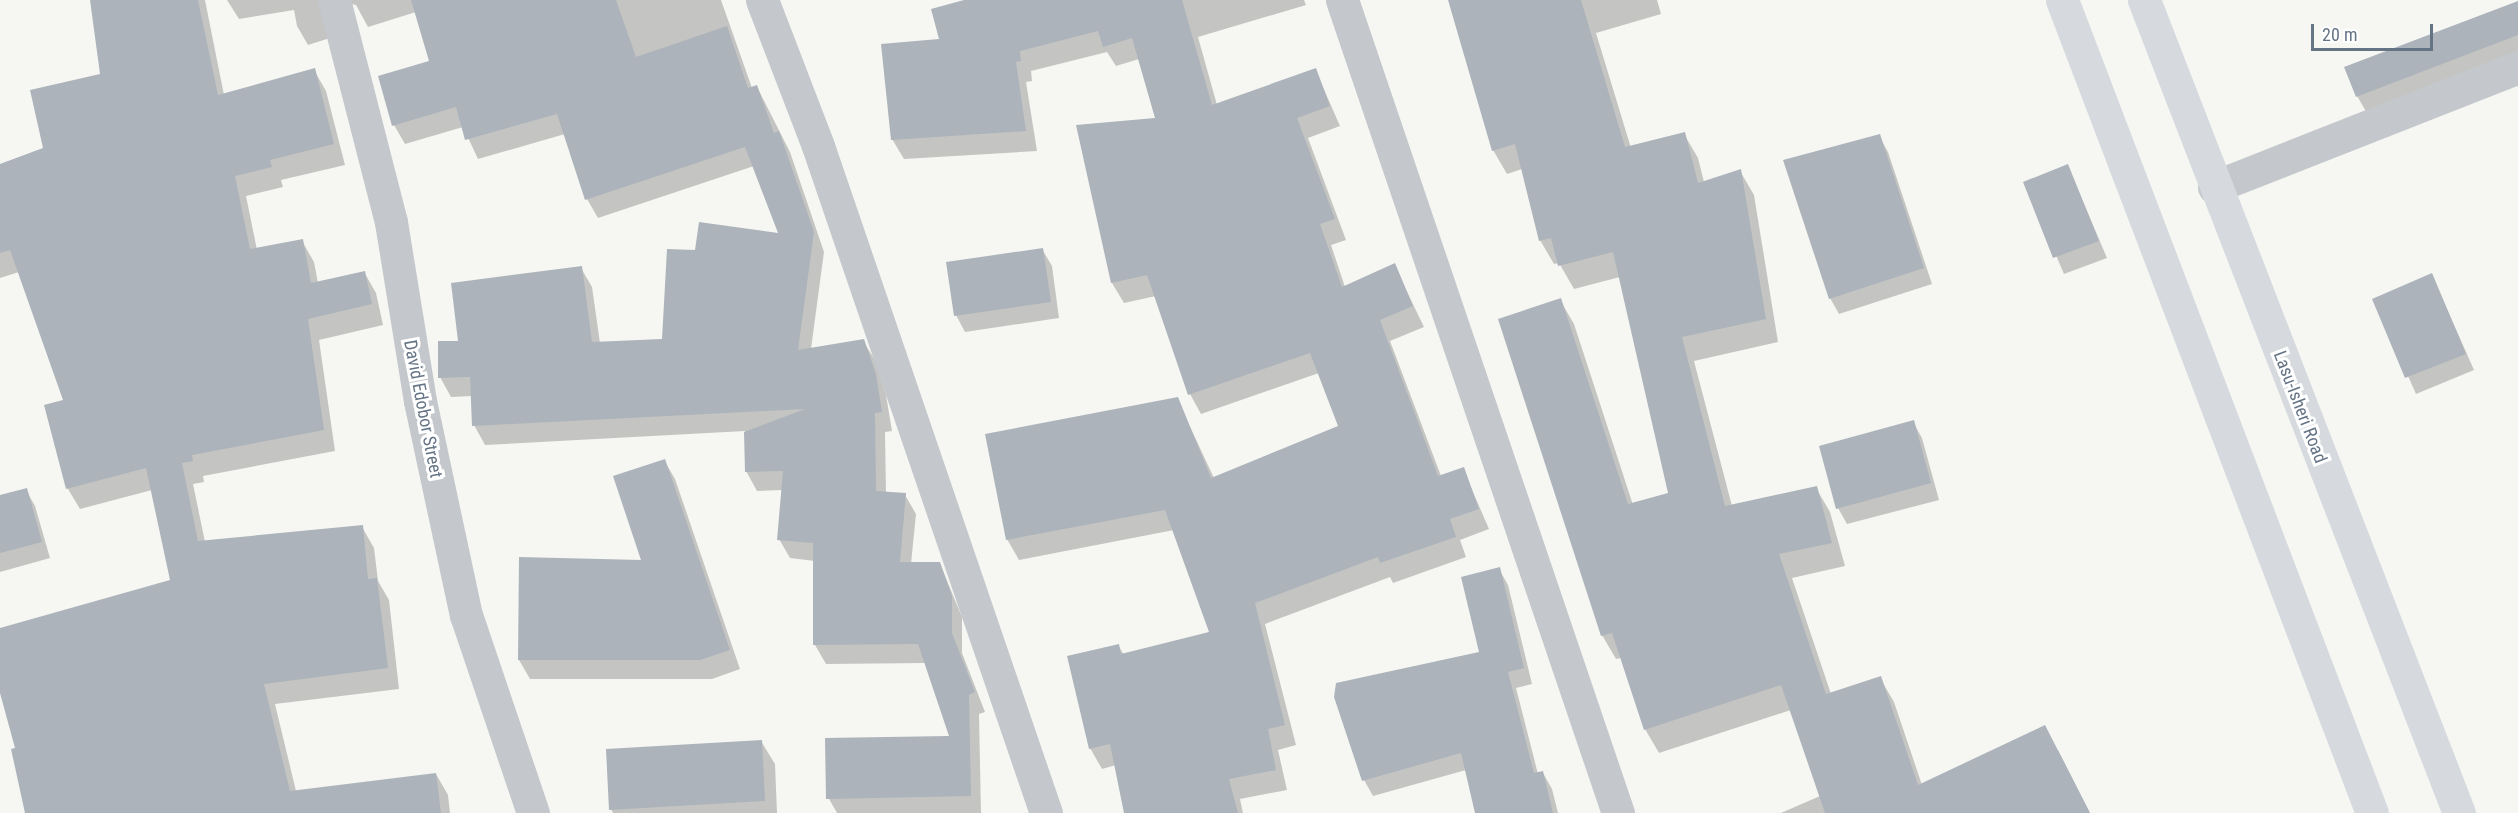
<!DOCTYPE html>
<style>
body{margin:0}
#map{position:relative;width:2518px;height:813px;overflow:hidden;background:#f6f7f3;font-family:"Roboto Condensed",sans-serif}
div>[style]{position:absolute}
.shadow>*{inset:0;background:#0003}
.building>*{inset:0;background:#acb3ba}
.minor>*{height:33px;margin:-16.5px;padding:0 16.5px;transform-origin:16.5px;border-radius:16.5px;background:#c4c7cb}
.primary>*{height:33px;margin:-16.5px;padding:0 16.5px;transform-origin:16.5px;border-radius:16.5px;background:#d6dadf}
span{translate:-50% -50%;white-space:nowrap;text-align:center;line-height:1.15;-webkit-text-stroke:6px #fff;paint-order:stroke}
.street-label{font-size:18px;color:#657485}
.scale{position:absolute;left:2311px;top:24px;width:122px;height:27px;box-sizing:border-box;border:3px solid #657485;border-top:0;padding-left:8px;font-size:18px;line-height:21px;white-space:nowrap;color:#657485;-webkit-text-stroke:4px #fff;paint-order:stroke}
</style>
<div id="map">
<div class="shadow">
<i style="clip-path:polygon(91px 0,205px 0,224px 95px,314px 70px,326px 91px,345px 165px,281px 180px,283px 187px,246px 196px,257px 250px,302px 241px,314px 262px,318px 283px,364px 272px,376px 293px,383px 325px,319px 340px,335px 451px,203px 476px,204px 482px,193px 484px,205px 542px,362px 527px,374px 548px,378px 581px,389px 600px,399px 689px,275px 704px,296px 791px,436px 774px,448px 795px,450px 813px,27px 813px,17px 749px,0 687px,0 630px,172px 581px,152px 490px,80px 509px,68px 489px,46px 406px,65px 401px,19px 272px,0 278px,0 166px,45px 149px,102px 75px)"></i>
<i style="clip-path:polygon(227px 0,721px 0,752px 88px,757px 87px,790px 152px,824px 252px,811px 349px,863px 341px,875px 360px,886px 395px,892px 431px,885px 432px,886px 493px,905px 495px,916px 514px,911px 564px,940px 564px,962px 617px,962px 653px,985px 712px,979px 714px,981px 813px,837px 813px,828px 797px,951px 737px,926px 663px,826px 664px,815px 645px,815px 561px,790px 558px,779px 539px,783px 490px,757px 491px,746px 471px,745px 431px,485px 445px,474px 425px,473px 396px,451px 397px,440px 377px,460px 342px,581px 268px,592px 287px,600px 343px,663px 340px,696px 252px,780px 235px,754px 166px,598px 218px,587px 199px,565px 134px,478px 159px,463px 127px,405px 144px,394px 125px,431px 62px,416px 12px,368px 27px,356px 5px,340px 1px,330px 38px,308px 45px,297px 26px,294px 10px,239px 19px)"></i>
<i style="clip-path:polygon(970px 0,1304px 0,1306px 5px,1198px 37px,1217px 105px,1315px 69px,1340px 126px,1308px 138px,1346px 240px,1331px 245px,1345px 287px,1394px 265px,1424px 327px,1390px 341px,1441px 476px,1463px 469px,1489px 529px,1460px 540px,1466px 557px,1393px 583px,1390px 577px,1265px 624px,1296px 745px,1278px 750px,1287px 790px,1240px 799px,1243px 813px,1125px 813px,1116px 765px,1102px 769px,1090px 748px,1118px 645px,1124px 655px,1211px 633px,1174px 530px,1019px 560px,1007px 539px,1177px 399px,1214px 478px,1339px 427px,1319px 373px,1201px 414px,1190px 394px,1156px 296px,1124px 303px,1112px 283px,1156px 120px,1139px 59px,1116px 66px,1107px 52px,1031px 71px,1032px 81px,1026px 82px,1037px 151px,904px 159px,892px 139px,941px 41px)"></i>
<i style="clip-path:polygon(1449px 0,1657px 0,1661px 14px,1596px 33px,1631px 148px,1684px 134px,1698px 158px,1704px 182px,1740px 171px,1754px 195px,1778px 342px,1694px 361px,1732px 506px,1816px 488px,1830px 512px,1845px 566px,1792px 578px,1831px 694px,1880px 678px,1894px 702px,1922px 785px,2058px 750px,2090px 813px,1781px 813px,1820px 796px,1791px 710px,1659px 753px,1645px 729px,1621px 658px,1616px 659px,1602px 635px,1560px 300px,1574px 324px,1633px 505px,1670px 494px,1620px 277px,1574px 289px,1559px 263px,1554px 264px,1540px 240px,1522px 169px,1507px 174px,1493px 150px)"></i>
<i style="clip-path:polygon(2518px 2px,2518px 61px,2370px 118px,2357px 96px)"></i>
<i style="clip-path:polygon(1879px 136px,1888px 152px,1932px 284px,1839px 314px,1830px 298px)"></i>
<i style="clip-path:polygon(2068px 166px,2107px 258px,2064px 274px,2025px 183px)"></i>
<i style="clip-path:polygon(1042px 249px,1052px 266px,1059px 318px,965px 332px,956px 315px)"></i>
<i style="clip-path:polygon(2432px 275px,2474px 370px,2416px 394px,2374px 299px)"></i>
<i style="clip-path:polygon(1913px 422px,1922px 438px,1939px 500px,1847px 524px,1838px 508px)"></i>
<i style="clip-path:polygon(664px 460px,675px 479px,740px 669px,712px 679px,530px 679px,519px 660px,643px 561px)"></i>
<i style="clip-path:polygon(26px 490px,35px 506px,50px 558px,0 572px,0 497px)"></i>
<i style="clip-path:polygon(1499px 569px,1508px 585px,1532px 684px,1516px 688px,1538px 774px,1543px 773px,1552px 789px,1558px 813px,1476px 813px,1466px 770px,1373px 796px,1364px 780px,1481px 653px)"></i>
<i style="clip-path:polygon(761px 741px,775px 764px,777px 813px,613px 813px,611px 809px)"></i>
</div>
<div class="building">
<i style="clip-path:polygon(90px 0,198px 0,218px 95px,315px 68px,334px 144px,270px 160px,272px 167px,235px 176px,250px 249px,303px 239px,311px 283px,365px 271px,372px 304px,308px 319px,324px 430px,192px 455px,193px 461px,182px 463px,198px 541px,363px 525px,368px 579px,377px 578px,388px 668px,264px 684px,290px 791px,436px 773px,441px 813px,25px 813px,11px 749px,15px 748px,0 693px,0 628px,170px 580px,146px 468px,66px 489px,44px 405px,63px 400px,10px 250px,0 253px,0 164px,43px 148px,30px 90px,100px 74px)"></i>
<i style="clip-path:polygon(411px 0,616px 0,636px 57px,727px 26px,748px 88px,757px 85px,774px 133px,779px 131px,814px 232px,798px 350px,864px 339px,876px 374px,882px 412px,875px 413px,876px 491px,906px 493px,900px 562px,940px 562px,952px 596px,952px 633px,975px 692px,969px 695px,971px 796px,826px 799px,825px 738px,949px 736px,918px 644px,813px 645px,813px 543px,777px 540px,783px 471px,745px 472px,744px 432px,805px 409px,472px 426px,470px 377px,438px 378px,438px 341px,458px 341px,451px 283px,582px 266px,592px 342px,662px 339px,667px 249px,695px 250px,699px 222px,778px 233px,745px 147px,585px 200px,557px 114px,465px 140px,456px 107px,392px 126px,378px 76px,429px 61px)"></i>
<i style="clip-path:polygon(964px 0,1182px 0,1212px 105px,1316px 68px,1330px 106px,1297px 118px,1335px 219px,1320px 224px,1342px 287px,1395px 263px,1413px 306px,1380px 320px,1438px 476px,1464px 467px,1479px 509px,1450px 519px,1456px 537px,1380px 563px,1378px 557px,1255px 603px,1285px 725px,1268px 729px,1276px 770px,1229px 779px,1238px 813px,1124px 813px,1110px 744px,1089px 749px,1067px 656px,1119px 644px,1121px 654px,1209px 632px,1165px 510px,1006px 540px,985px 434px,1178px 397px,1211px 478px,1338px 426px,1310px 353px,1188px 395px,1147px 275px,1111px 283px,1076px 125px,1155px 118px,1132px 38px,1103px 47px,1098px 31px,1020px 51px,1021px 61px,1016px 62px,1026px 131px,891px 140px,881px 44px,939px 39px,931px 9px)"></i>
<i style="clip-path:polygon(1448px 0,1581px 0,1625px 147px,1685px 132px,1698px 183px,1741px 169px,1766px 319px,1682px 337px,1725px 506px,1817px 486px,1832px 543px,1779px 554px,1826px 694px,1881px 676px,1918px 785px,2045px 725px,2090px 813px,1825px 813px,1781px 685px,1644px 730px,1612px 633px,1601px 636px,1498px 319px,1561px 298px,1628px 504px,1668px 493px,1613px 252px,1558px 266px,1551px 238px,1539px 241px,1515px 144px,1492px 151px)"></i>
<i style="clip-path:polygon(2518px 1px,2518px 35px,2356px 97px,2344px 67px)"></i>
<i style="clip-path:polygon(1880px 134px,1924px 268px,1829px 299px,1783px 160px)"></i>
<i style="clip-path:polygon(2068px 164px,2099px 241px,2053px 258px,2023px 182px)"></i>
<i style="clip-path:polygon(1043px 248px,1051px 302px,954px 316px,946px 262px)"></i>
<i style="clip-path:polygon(2432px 273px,2466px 354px,2405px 378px,2372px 299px)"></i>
<i style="clip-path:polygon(1914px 420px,1931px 483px,1836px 509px,1819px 446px)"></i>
<i style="clip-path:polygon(665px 459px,730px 650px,700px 660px,518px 660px,519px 557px,641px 560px,613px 476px)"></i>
<i style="clip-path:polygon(27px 488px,42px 542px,0 553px,0 495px)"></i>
<i style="clip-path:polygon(1500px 567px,1524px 668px,1508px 672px,1534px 773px,1543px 771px,1553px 813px,1475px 813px,1461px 753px,1362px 781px,1334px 697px,1336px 683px,1479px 652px,1461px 577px)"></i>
<i style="clip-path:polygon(762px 740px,765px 801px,609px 810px,606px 749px)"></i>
</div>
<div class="minor">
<i style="left:334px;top:0;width:229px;rotate:75.6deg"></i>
<i style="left:391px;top:222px;width:181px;rotate:80.8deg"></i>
<i style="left:420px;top:401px;width:219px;rotate:77.9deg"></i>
<i style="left:466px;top:615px;width:209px;rotate:71.3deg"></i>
<i style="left:762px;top:0;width:156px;rotate:69deg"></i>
<i style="left:818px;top:146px;width:705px;rotate:71.13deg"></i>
<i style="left:1342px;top:0;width:859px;rotate:71.25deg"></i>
<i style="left:2214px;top:187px;width:327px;rotate:-21.5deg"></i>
</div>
<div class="primary">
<i style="left:2062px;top:0;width:870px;rotate:69.13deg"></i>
<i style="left:2144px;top:0;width:872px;rotate:68.82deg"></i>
</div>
<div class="street-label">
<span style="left:2300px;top:407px;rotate:69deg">Lasu-Isheri Road</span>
<span style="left:423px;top:409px;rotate:79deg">David Edobor Street</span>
</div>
<div class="scale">20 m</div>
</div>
